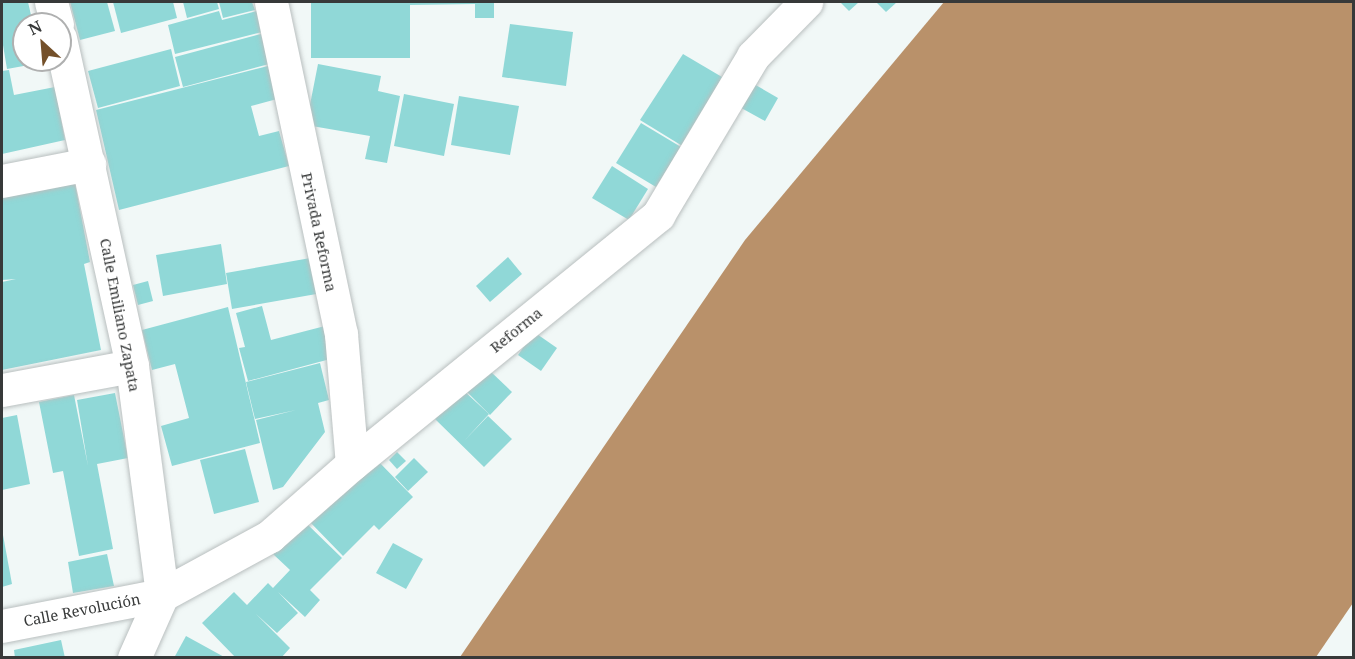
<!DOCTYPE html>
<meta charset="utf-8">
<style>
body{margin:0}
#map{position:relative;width:1355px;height:659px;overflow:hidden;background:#f1f8f7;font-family:"Noto Serif",serif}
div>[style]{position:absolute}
.water>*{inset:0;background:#b9916a}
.building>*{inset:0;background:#90d8d7}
.roads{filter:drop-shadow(0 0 2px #b9bfbf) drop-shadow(0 0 2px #b9bfbf)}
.minor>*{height:33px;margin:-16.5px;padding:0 16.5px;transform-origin:16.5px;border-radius:16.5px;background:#fff}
span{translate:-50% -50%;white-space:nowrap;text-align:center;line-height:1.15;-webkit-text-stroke:6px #fff;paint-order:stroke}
.street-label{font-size:15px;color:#373939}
.frame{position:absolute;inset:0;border:3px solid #373939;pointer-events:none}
.north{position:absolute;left:12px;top:12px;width:60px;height:60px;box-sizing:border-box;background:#fff;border:2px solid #afb0b0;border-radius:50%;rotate:334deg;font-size:16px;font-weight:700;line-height:24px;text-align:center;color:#373939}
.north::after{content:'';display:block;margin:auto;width:21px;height:27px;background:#74502a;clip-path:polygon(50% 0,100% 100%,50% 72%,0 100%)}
</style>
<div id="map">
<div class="water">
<i style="clip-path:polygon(944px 2px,1353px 2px,1353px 603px,1316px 657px,460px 657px,745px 240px)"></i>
</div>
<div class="building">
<i style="clip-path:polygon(2px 2px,28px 2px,33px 24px,24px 24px,24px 60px,39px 60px,40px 63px,7px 69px,2px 39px)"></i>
<i style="clip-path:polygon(70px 2px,107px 2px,115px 31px,80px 40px)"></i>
<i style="clip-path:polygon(113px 2px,173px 2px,177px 18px,121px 33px)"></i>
<i style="clip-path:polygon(183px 2px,217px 2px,219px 9px,187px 18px)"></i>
<i style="clip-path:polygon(219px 2px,252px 2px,255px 10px,223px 18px)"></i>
<i style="clip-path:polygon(311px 2px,494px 2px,494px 18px,475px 18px,475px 4px,410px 5px,410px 58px,311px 58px)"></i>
<i style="clip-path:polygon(840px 2px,859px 2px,849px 11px)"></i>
<i style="clip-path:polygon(876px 2px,897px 2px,886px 12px)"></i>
<i style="clip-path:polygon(219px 11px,222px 20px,257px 11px,262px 32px,175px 54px,168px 25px)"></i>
<i style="clip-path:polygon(510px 24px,573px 32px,566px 86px,502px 77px)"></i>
<i style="clip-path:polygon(261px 34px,269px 64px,183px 87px,175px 57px)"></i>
<i style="clip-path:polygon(171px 49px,180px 86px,98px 108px,88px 71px)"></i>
<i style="clip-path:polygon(683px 54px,722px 77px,684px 147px,640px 120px)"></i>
<i style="clip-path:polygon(318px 64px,381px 76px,378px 91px,400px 96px,387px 163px,365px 159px,370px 136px,306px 125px)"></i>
<i style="clip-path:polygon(268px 66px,277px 99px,251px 106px,259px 136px,279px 131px,289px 166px,119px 210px,96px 110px)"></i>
<i style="clip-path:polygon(9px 70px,14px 95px,55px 87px,65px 140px,2px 154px,2px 71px)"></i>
<i style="clip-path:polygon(747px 80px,778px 98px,765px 121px,734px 104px)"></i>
<i style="clip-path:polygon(404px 94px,454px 104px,444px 156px,394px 146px)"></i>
<i style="clip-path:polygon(459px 96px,519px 106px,510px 155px,451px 145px)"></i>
<i style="clip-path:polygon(641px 123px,681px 147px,656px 187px,616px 163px)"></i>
<i style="clip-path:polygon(612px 166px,648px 189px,629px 220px,592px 198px)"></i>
<i style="clip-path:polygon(74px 178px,90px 262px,84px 264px,101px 350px,2px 370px,2px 282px,16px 279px,2px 280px,2px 192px)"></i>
<i style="clip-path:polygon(221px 244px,227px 284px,163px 296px,156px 255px)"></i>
<i style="clip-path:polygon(316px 257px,322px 293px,232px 309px,226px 273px)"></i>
<i style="clip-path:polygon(508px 257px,522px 274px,490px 302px,476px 286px)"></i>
<i style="clip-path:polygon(148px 281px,153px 301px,138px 305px,133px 285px)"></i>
<i style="clip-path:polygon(262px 306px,271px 340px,325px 326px,334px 358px,248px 381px,239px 348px,245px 347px,236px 313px)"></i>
<i style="clip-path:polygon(228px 307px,260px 443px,172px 466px,161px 426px,189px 418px,175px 364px,152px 370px,142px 330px)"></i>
<i style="clip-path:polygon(534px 332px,557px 348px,541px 371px,518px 355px)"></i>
<i style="clip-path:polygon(320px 363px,329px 400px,318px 403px,325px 432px,283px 487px,273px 490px,256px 420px,296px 410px,255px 419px,246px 382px)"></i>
<i style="clip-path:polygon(489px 370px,512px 392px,490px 415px,467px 392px)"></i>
<i style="clip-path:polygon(463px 390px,489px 414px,464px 441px,488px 416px,512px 439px,484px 467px,435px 419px)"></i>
<i style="clip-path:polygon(115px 393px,128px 458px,97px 464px,113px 549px,79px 556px,63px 471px,53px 473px,39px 402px,74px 395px,88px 466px,77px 400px)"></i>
<i style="clip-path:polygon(17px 415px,30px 484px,2px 490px,2px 418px)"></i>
<i style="clip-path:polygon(245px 449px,259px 502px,214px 514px,200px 460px)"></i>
<i style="clip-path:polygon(397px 452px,406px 461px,397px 469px,389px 460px)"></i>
<i style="clip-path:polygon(414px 458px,428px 472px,408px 491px,395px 477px)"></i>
<i style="clip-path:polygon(378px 461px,413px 497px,379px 530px,374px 525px,343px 556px,309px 521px,340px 491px,343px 495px)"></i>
<i style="clip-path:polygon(305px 522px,342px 558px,310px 590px,320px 600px,305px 617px,278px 592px,298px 613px,277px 633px,256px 614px,290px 648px,281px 658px,236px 658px,202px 623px,234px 592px,247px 605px,268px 583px,273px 588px,290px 570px,273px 554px)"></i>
<i style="clip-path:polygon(3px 535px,12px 584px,2px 587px,2px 536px)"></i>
<i style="clip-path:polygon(393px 543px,423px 559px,406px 589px,376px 573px)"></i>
<i style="clip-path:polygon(107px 554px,114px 586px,73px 593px,68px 562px)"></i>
<i style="clip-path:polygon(186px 636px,226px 658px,174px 658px)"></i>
<i style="clip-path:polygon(61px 640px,65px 658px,15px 658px,14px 650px)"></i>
</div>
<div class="roads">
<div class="minor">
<i style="left:51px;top:2px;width:23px;rotate:75deg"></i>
<i style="left:271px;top:2px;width:339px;rotate:78.1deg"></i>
<i style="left:341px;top:334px;width:130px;rotate:85.2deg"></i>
<i style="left:60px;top:38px;width:336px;rotate:77.6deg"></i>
<i style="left:132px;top:366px;width:231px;rotate:82.5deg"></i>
<i style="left:2px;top:181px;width:89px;rotate:-11.1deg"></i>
<i style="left:2px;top:390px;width:132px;rotate:-10.5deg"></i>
<i style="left:2px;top:626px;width:163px;rotate:-11deg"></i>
<i style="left:162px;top:595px;width:123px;rotate:-28.6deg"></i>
<i style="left:270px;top:536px;width:109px;rotate:-41.3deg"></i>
<i style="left:352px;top:464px;width:395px;rotate:-39.1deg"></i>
<i style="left:658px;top:215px;width:185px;rotate:-59.1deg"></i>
<i style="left:753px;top:56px;width:76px;rotate:-45.5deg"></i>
<i style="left:134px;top:658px;width:69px;rotate:-66deg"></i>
</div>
</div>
<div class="street-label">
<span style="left:319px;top:232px;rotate:78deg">Privada Reforma</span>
<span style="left:120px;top:315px;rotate:79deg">Calle Emiliano Zapata</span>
<span style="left:516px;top:330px;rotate:-39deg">Reforma</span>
<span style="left:82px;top:610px;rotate:-11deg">Calle Revolución</span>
</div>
<div class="frame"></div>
<div class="north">N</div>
</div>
